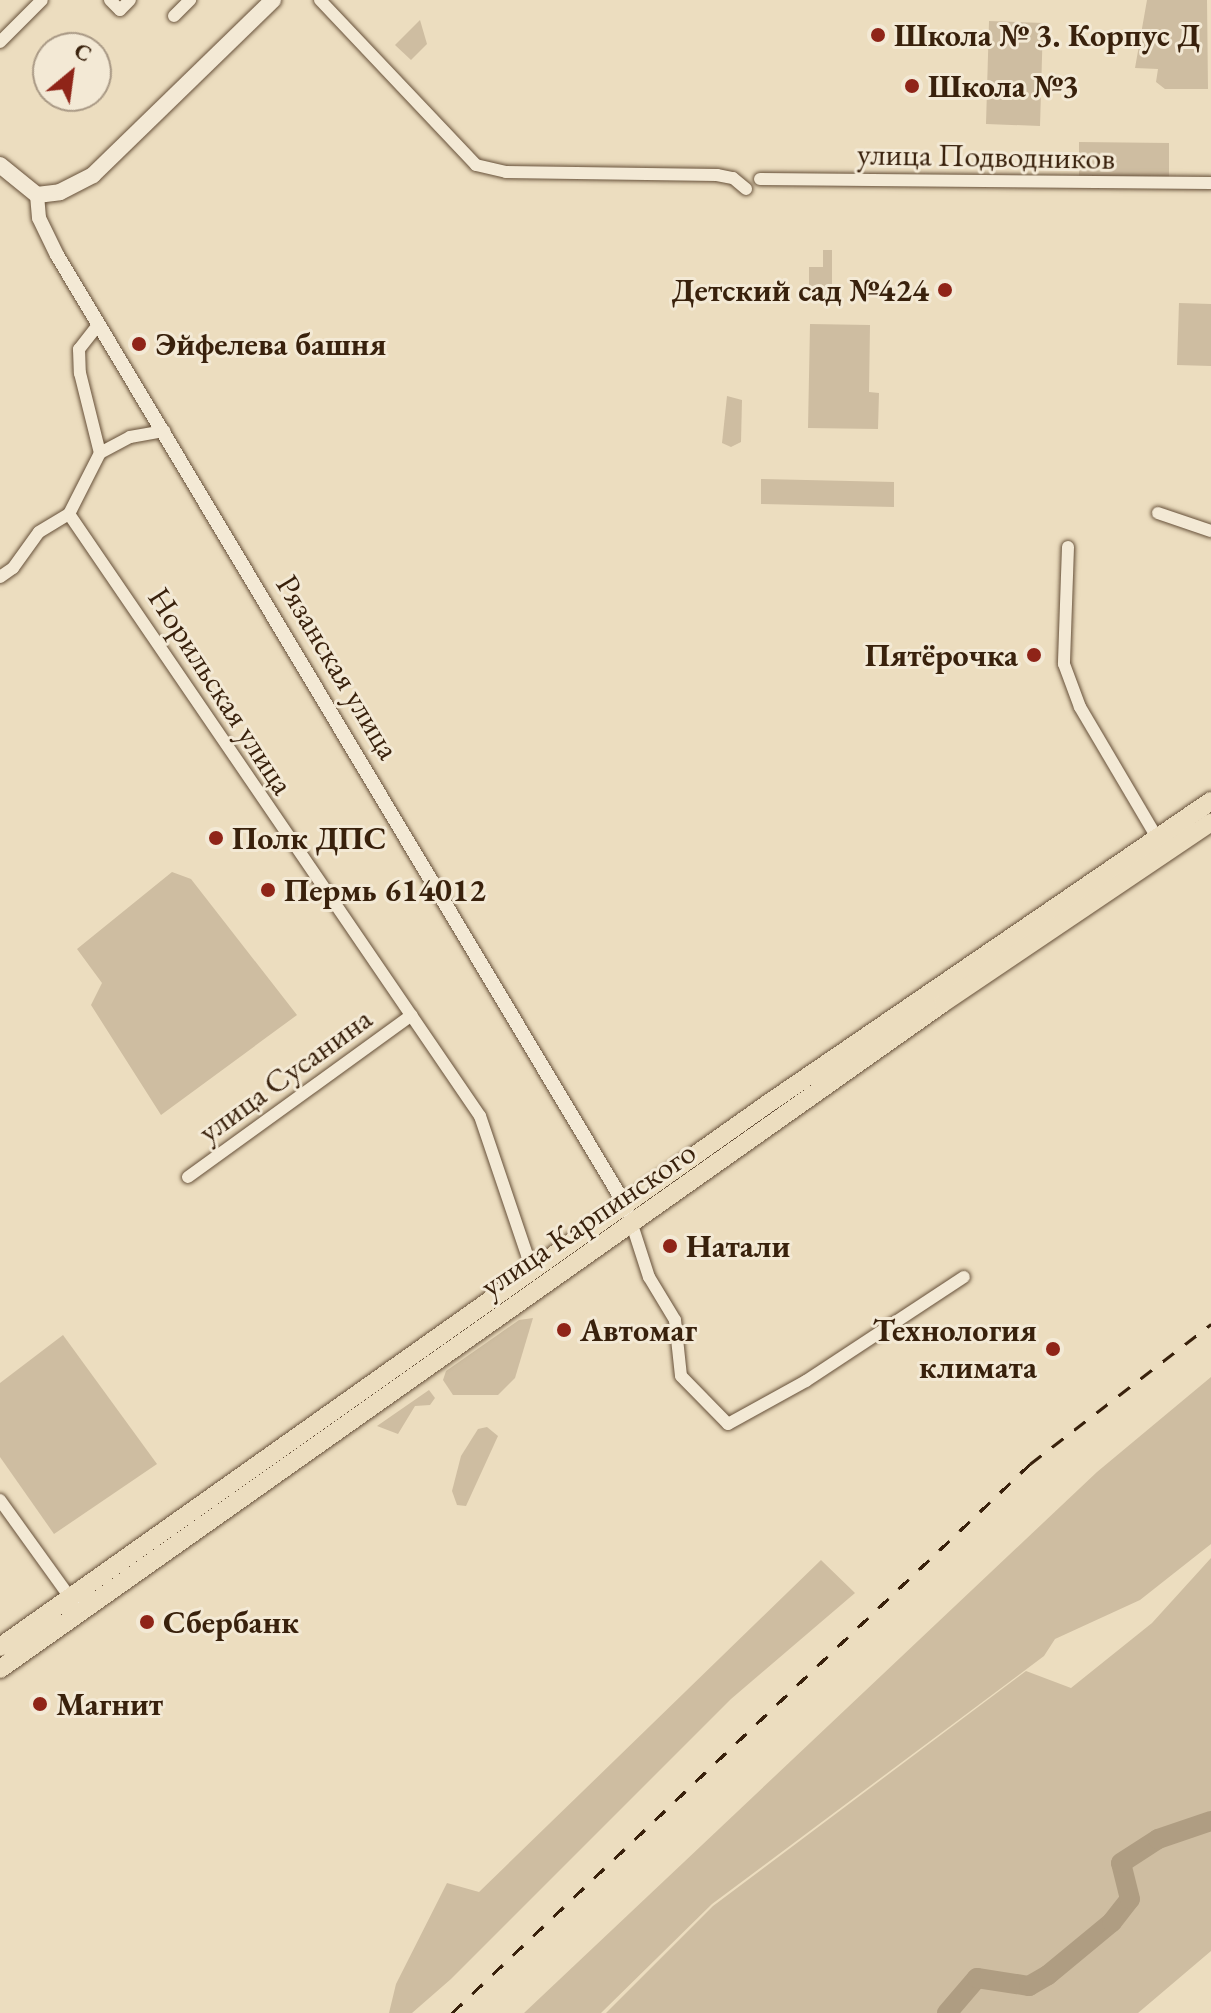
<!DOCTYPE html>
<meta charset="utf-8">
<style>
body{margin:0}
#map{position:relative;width:1211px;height:2013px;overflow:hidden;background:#ecddbf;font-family:"EB Garamond",serif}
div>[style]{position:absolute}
.green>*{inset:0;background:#cebda1}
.river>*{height:20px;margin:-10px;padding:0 10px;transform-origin:10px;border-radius:10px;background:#af9d82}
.roads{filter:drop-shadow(0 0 2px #665039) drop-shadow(0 0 2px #665039)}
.minor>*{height:12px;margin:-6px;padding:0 6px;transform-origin:6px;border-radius:6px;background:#f3e9d5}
.tertiary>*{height:14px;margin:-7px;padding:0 7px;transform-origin:7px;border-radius:7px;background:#f3e9d5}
.secondary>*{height:16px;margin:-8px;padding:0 8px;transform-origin:8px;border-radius:8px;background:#f3e9d5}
.primary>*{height:18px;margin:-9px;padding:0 9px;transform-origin:9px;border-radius:9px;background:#ecddbf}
.rail>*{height:3px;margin-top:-1.5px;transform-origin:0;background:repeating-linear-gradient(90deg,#39210c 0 14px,transparent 0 28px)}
.dots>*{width:22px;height:22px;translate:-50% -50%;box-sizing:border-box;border:4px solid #f3e9d5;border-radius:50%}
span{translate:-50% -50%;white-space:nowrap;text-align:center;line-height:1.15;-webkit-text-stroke:6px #f3e9d5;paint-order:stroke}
.poi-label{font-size:32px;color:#39210c;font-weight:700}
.left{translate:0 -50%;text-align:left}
.right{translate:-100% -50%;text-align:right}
.street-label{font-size:32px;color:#39210c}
.north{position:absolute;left:32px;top:32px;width:80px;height:80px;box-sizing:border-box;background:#f3e9d5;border:2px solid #a99985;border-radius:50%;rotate:29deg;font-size:22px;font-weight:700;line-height:32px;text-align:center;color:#39210c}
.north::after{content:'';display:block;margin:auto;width:28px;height:36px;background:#8f2418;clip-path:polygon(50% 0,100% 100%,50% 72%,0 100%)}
</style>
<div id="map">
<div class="green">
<i style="clip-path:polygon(1147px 0,1207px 0,1208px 89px,1165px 89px,1156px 82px,1158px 69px,1135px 68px)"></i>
<i style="clip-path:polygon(420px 20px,427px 44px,411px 60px,395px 45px)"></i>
<i style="clip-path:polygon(989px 21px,1043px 23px,1040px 126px,986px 124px)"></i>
<i style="clip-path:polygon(1079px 142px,1169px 143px,1169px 178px,1079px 176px)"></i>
<i style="clip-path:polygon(823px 250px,832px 250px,832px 292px,827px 298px,809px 298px,809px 267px,823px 267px)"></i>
<i style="clip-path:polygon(1179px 303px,1211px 304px,1211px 366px,1177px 365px)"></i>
<i style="clip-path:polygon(810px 324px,870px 325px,869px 392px,879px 393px,878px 429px,808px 428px)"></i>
<i style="clip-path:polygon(727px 396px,742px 400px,741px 442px,731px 447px,722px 443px)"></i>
<i style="clip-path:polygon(761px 479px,894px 482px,894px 507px,761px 504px)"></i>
<i style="clip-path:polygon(172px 872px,191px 879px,297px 1015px,161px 1115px,91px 1005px,102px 983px,77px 949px)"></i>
<i style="clip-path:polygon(533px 1318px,515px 1378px,498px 1395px,453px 1395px,443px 1380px,446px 1371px,519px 1320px)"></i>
<i style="clip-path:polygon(63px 1335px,157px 1464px,54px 1534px,0 1457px,0 1383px)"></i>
<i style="clip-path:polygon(1211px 1377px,1211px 1544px,1140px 1600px,1055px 1639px,1044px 1656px,712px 1904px,601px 2013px,524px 2013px,1097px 1472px)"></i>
<i style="clip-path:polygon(429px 1390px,435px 1398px,430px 1405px,415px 1406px,398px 1434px,377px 1426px)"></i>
<i style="clip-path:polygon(487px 1427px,498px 1436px,466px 1506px,457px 1505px,452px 1491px,461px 1456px,478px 1429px)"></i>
<i style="clip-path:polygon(1211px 1558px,1211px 1951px,1138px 2013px,606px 2013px,713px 1906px,1026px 1671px,1071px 1688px,1152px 1623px)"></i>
<i style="clip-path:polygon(821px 1560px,855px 1593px,731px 1699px,451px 1979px,412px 2013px,389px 2013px,396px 1984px,447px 1883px,479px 1892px)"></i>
</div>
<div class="river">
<i style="left:947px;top:2013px;width:46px;rotate:-49.4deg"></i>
<i style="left:977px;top:1978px;width:53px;rotate:8.7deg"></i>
<i style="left:1029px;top:1986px;width:22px;rotate:-30deg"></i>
<i style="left:1048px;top:1975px;width:83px;rotate:-39.6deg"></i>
<i style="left:1112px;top:1922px;width:29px;rotate:-52deg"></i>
<i style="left:1130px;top:1899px;width:37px;rotate:-104deg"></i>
<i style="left:1121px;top:1863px;width:44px;rotate:-33deg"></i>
<i style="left:1158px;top:1839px;width:56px;rotate:-18.8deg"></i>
</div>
<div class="roads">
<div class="minor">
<i style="left:110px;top:0;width:14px;rotate:45deg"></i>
<i style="left:120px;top:10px;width:14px;rotate:-45deg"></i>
<i style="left:320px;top:0;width:227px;rotate:46.6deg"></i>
<i style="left:476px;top:165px;width:31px;rotate:13deg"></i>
<i style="left:506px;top:172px;width:211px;rotate:0.8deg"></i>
<i style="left:717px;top:175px;width:16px;rotate:11deg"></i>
<i style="left:733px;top:178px;width:17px;rotate:40deg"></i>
<i style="left:174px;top:16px;width:23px;rotate:-45deg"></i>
<i style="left:0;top:42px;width:59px;rotate:-45deg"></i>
<i style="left:760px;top:179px;width:451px;rotate:0.5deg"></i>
<i style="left:98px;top:325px;width:31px;rotate:128deg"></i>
<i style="left:79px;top:349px;width:24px;rotate:88deg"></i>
<i style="left:80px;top:373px;width:82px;rotate:76deg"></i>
<i style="left:1158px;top:513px;width:56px;rotate:18.8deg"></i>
<i style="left:69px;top:514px;width:729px;rotate:55.68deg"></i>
<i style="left:480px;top:1116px;width:147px;rotate:71.3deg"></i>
<i style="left:527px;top:1255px;width:18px;rotate:56deg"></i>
<i style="left:1068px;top:547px;width:117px;rotate:92deg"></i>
<i style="left:1064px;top:664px;width:46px;rotate:69.6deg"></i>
<i style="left:1080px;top:707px;width:158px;rotate:59.5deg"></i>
<i style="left:0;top:577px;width:16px;rotate:-35deg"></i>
<i style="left:13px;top:568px;width:44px;rotate:-54.2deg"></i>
<i style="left:39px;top:532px;width:35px;rotate:-31deg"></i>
<i style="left:69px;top:514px;width:68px;rotate:-63.1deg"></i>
<i style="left:100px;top:453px;width:34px;rotate:-28deg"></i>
<i style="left:130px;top:437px;width:35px;rotate:-10deg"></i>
<i style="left:188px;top:1177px;width:276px;rotate:-35.9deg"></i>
<i style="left:626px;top:1206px;width:75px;rotate:72.1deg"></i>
<i style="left:649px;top:1277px;width:50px;rotate:58.8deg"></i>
<i style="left:675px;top:1320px;width:56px;rotate:83.9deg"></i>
<i style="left:681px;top:1376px;width:67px;rotate:45.6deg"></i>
<i style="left:728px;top:1424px;width:89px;rotate:-28.9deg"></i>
<i style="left:806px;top:1381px;width:189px;rotate:-33.4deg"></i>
<i style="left:0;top:1500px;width:127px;rotate:54.3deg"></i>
</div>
<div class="tertiary">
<i style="left:37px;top:195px;width:23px;rotate:85deg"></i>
<i style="left:39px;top:218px;width:41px;rotate:64.1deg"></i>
<i style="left:57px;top:255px;width:1108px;rotate:59.11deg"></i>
</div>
<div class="secondary">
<i style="left:0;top:165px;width:48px;rotate:39deg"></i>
<i style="left:37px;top:195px;width:23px;rotate:-7deg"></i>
<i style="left:60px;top:192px;width:37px;rotate:-27deg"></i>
<i style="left:93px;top:175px;width:251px;rotate:-44.2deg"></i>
</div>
<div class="primary">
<i style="left:0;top:1647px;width:938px;rotate:-35.28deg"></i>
<i style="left:766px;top:1105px;width:539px;rotate:-34.34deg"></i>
<i style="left:0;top:1669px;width:1154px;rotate:-35.23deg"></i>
<i style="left:943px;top:1003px;width:323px;rotate:-34deg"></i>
</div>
</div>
<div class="rail">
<i style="left:452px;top:2013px;width:797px;rotate:-43.53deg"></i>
<i style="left:1030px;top:1464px;width:229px;rotate:-37.7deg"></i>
</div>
<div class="dots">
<i style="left:878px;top:35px;background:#8f2418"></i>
<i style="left:912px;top:86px;background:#8f2418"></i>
<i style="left:945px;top:290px;background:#8f2418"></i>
<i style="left:139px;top:344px;background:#8f2418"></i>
<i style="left:1034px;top:655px;background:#8f2418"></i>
<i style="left:216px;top:838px;background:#8f2418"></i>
<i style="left:268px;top:890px;background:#8f2418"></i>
<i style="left:670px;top:1246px;background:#8f2418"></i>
<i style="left:564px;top:1330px;background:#8f2418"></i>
<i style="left:1053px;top:1349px;background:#8f2418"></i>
<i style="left:147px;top:1622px;background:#8f2418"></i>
<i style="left:40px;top:1704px;background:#8f2418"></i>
</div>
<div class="poi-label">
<span class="left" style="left:894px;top:35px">Школа № 3. Корпус Д</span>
<span class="left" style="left:928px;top:86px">Школа №3</span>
<span class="right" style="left:929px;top:290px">Детский сад №424</span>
<span class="left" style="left:155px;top:344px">Эйфелева башня</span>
<span class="right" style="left:1018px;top:655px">Пятёрочка</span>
<span class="left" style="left:232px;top:838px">Полк ДПС</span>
<span class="left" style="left:284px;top:890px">Пермь 614012</span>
<span class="left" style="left:686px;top:1246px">Натали</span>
<span class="left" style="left:580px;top:1330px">Автомаг</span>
<span class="right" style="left:1037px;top:1349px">Технология<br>климата</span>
<span class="left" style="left:163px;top:1622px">Сбербанк</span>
<span class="left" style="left:56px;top:1704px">Магнит</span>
</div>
<div class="street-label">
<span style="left:986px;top:156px;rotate:1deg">улица Подводников</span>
<span style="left:338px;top:667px;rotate:59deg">Рязанская улица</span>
<span style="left:221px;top:691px;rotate:57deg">Норильская улица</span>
<span style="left:285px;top:1075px;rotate:-36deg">улица Сусанина</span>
<span style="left:588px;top:1219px;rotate:-34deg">улица Карпинского</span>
</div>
<div class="north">С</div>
</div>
